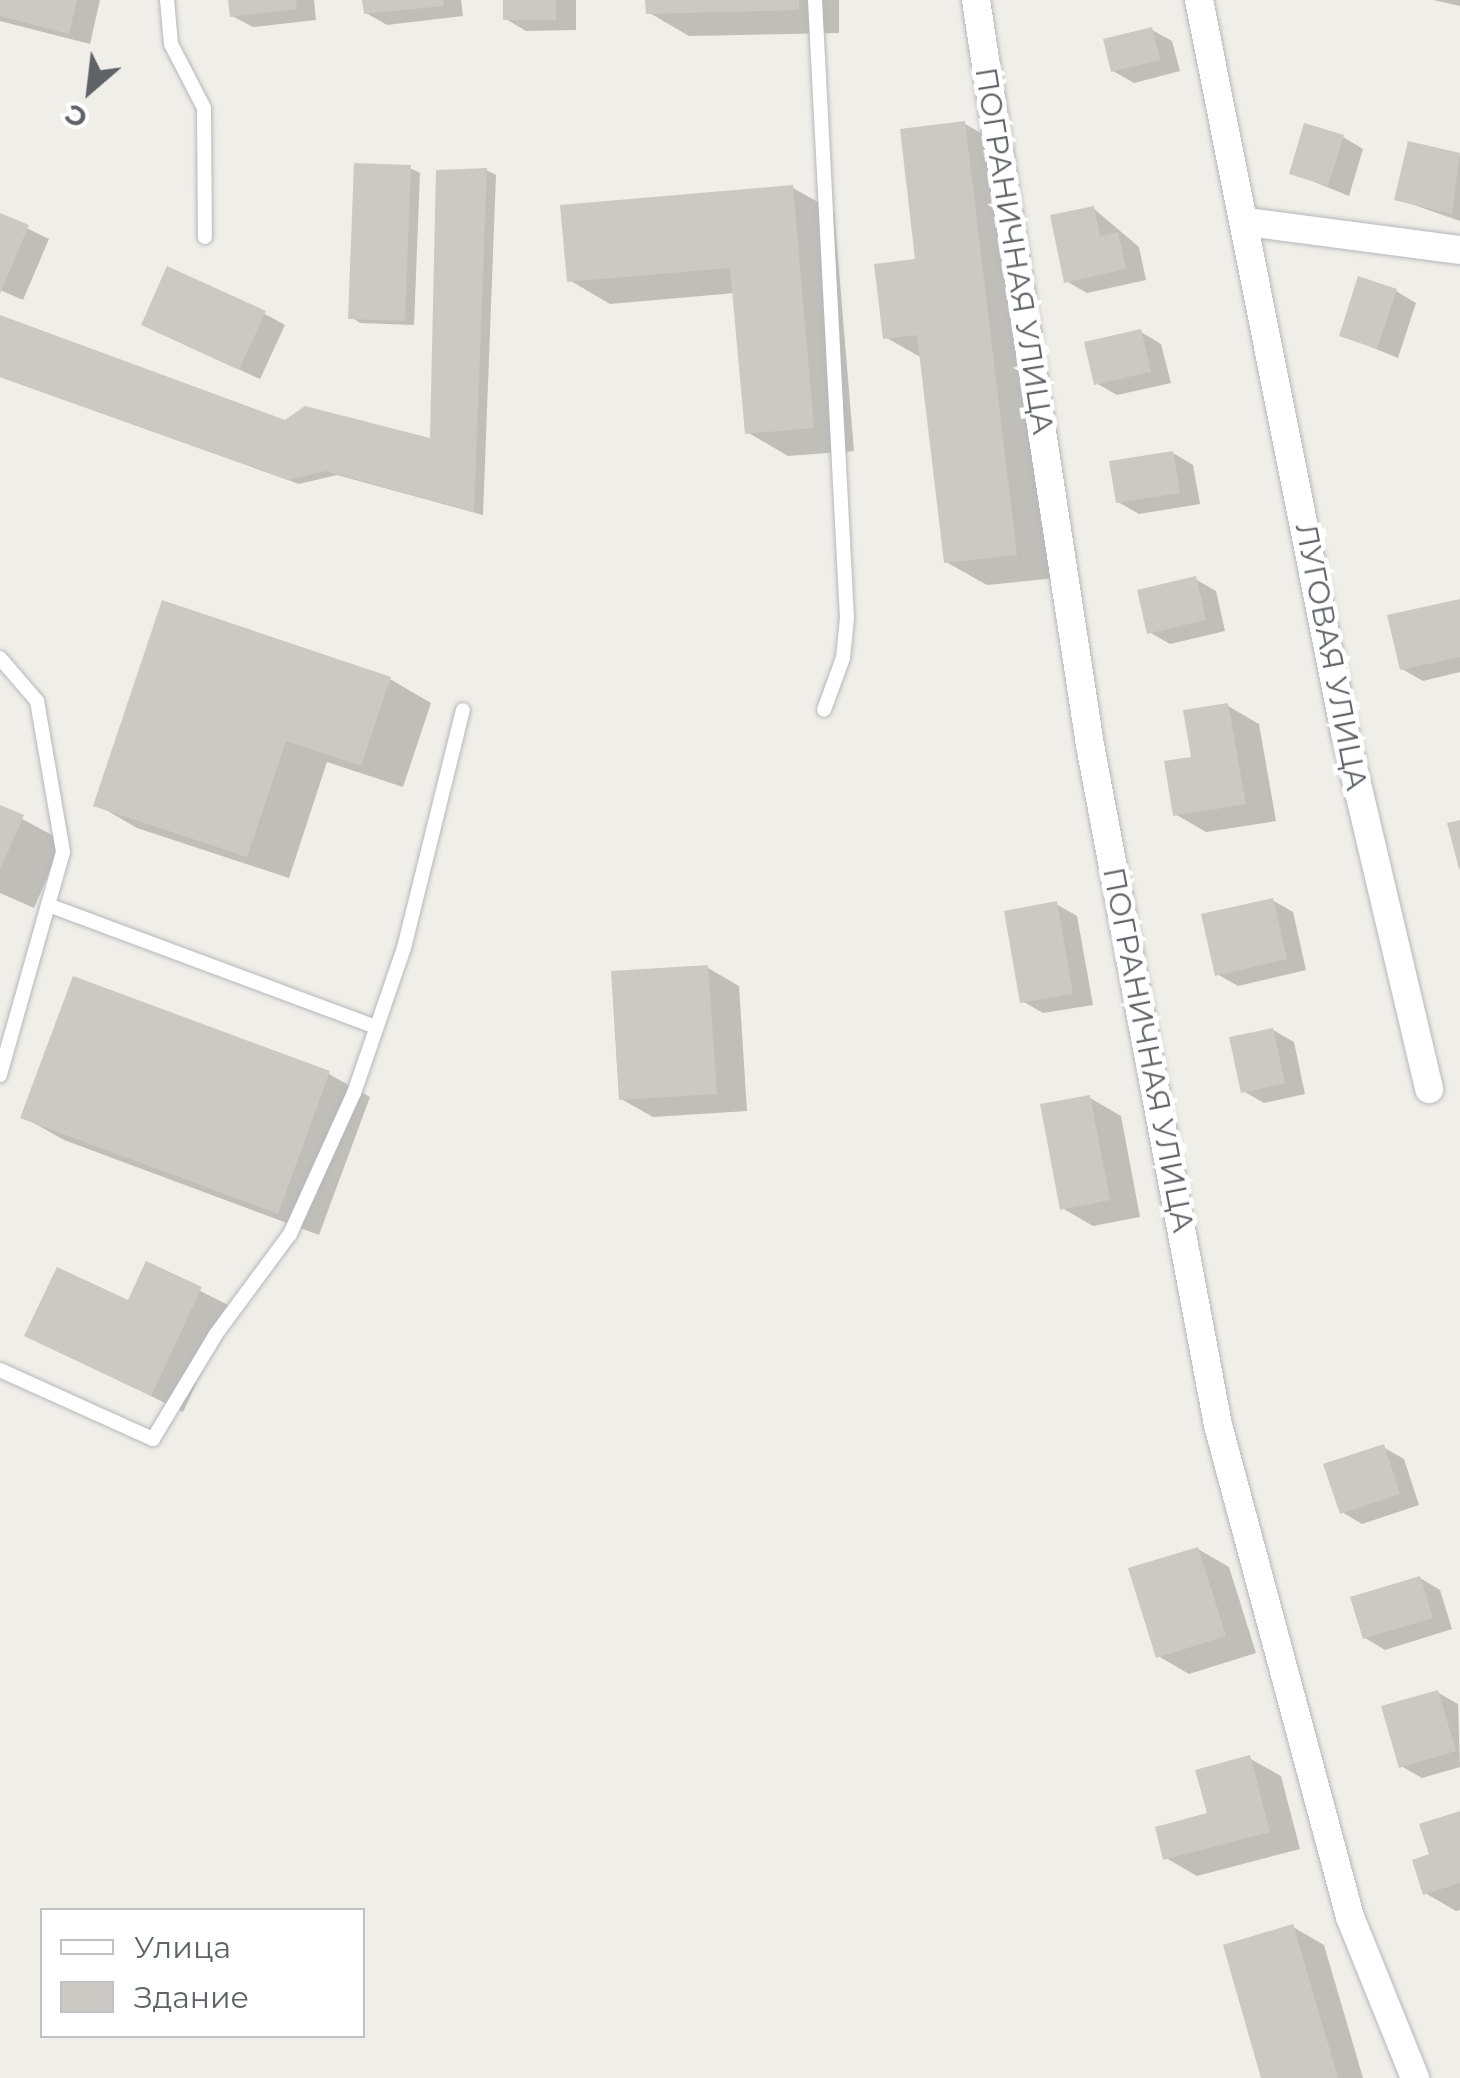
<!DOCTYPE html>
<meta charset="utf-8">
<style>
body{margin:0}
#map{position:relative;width:1460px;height:2078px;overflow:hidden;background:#f0eee8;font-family:Montserrat,sans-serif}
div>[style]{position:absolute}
.shadow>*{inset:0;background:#0003}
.building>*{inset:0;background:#ccc9c5}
.roads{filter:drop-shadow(0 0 2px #b5b8bb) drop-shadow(0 0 2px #b5b8bb)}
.service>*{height:14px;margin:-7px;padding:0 7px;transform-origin:7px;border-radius:7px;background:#fff}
.minor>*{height:28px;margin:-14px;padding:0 14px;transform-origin:14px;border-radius:14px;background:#fff}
span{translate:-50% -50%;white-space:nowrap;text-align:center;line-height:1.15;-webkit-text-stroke:9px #fff;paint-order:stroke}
.street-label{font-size:30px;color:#5f6367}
.legend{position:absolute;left:40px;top:1908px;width:325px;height:130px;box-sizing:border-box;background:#fff;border:2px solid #bfc1c2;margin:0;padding:12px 18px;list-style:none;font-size:30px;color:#5f6367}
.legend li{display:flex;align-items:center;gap:20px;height:50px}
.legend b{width:50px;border:2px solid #bfc1c2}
.north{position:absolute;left:40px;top:40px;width:100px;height:100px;-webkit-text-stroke:8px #fff;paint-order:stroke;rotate:208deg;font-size:28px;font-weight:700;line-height:40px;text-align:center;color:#5f6367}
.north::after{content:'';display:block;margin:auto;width:35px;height:45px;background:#5f6367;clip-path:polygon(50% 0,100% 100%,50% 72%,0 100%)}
</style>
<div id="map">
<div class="shadow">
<i style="clip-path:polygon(0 0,100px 0,90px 44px,0 21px)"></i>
<i style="clip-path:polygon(230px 0,314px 0,316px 20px,253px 27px,232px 16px)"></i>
<i style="clip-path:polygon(365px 0,461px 0,463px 16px,387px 25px,366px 13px)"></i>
<i style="clip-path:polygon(505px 0,576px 0,576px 30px,526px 31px,506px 19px)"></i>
<i style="clip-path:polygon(648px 0,839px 0,839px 33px,689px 36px,648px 12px)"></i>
<i style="clip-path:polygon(1433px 0,1460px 0,1460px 6px)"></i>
<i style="clip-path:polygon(1152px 30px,1172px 41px,1180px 71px,1134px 83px,1113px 71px)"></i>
<i style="clip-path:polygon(965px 124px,1006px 147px,1057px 578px,987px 585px,946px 562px,922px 358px,885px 337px)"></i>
<i style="clip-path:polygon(1343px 137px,1363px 149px,1349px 196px,1292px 173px)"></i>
<i style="clip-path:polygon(1410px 144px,1460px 156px,1460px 221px,1397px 199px)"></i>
<i style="clip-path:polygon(410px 168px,420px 173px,414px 325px,360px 323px,351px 317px)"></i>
<i style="clip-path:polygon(486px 170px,496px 175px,483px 515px,337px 475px,299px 484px,0 377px,0 317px,285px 423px,433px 441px)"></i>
<i style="clip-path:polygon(793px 188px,834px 211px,854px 451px,788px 456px,747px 432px,735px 293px,610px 304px,569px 280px)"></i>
<i style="clip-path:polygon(1093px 208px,1139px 247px,1146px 280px,1087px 293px,1066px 281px)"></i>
<i style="clip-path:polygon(0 215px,49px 239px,23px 300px,0 290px)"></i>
<i style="clip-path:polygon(1396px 291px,1416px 303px,1398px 358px,1342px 335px)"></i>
<i style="clip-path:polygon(265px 314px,285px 325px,260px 379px,164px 335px)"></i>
<i style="clip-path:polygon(1141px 332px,1161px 344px,1171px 383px,1117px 395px,1096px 383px)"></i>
<i style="clip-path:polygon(1173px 453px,1193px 465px,1200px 504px,1139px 514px,1118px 502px)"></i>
<i style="clip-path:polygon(1195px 579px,1216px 591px,1225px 631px,1170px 644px,1149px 632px)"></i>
<i style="clip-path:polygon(1460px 602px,1460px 672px,1423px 681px,1402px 669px)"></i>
<i style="clip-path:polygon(390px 679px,431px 703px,403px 787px,327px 762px,289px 878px,137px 828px,96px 804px)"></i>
<i style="clip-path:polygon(1228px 706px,1259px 724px,1276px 821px,1206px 832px,1175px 814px)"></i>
<i style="clip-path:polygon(0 807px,63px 841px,34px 908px,0 893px)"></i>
<i style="clip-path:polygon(1272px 900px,1293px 912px,1306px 970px,1238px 986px,1217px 974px)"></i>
<i style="clip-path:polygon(1056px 904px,1077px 916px,1093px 1005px,1043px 1013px,1022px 1001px)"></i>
<i style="clip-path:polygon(708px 968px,739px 986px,747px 1111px,653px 1117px,621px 1099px)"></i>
<i style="clip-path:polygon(74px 980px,329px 1074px,370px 1097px,319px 1235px,64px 1140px,23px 1117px)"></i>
<i style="clip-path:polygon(1273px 1030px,1294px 1042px,1305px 1094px,1264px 1103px,1243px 1091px)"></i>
<i style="clip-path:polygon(1090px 1098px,1121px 1116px,1140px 1217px,1093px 1226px,1062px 1208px)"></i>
<i style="clip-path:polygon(147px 1264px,232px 1307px,183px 1412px,28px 1335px,129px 1303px)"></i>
<i style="clip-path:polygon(1383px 1447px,1404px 1459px,1419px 1505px,1362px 1524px,1342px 1512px)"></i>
<i style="clip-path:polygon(1198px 1549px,1229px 1567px,1256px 1653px,1189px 1674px,1158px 1656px)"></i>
<i style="clip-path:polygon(1420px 1578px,1440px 1590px,1452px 1629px,1385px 1650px,1365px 1638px)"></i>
<i style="clip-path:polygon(1437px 1692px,1458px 1704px,1460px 1767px,1422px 1778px,1401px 1766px)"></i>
<i style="clip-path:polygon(1249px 1758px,1281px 1776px,1300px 1849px,1197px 1876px,1166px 1858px,1210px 1815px)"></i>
<i style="clip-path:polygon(1460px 1814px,1460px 1910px,1456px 1911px,1425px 1893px,1432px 1855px)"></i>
<i style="clip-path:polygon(1293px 1927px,1324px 1945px,1363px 2078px,1264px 2078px)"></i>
</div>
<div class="building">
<i style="clip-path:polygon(0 0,77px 0,69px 34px,0 16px)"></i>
<i style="clip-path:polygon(228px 0,296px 0,297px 9px,230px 17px)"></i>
<i style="clip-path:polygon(362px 0,443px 0,444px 6px,364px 14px)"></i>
<i style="clip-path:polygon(503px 0,556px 0,556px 20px,503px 20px)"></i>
<i style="clip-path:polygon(645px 0,799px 0,799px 10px,646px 14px)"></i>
<i style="clip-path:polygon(1152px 27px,1160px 60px,1111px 72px,1103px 39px)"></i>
<i style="clip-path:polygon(965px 121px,1017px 555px,944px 563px,917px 335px,883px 339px,874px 264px,915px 259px,900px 129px)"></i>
<i style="clip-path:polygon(1304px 123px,1344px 135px,1328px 186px,1289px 174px)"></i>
<i style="clip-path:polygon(1408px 141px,1460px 153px,1452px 214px,1394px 200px)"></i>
<i style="clip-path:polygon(354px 163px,411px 165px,405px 321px,348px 319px)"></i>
<i style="clip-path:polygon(487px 168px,474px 512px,326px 471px,288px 480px,0 377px,0 315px,285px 420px,305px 406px,430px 438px,436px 170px)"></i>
<i style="clip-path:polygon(793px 185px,814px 428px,745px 434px,730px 268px,567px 282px,560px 205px)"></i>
<i style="clip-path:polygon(1094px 206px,1100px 236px,1118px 232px,1126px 269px,1064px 283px,1050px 215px)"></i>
<i style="clip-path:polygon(0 213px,29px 225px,0 294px)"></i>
<i style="clip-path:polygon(167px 266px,266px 311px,239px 370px,141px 325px)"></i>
<i style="clip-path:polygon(1358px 276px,1397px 289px,1377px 349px,1339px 336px)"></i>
<i style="clip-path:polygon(1141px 329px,1151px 372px,1094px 385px,1084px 342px)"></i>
<i style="clip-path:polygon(1173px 451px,1180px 493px,1116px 503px,1109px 461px)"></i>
<i style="clip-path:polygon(1196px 576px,1206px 620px,1147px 634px,1137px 590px)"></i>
<i style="clip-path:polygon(1460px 599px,1460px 657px,1400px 670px,1387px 615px)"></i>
<i style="clip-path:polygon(162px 600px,391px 677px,361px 766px,286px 741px,247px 857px,93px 806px)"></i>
<i style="clip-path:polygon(1228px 703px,1246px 804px,1173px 816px,1164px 761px,1191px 757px,1183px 710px)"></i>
<i style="clip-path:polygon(0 805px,24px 815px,0 870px)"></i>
<i style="clip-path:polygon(1460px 820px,1460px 869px,1459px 869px,1447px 823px)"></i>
<i style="clip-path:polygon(1273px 898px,1287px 959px,1215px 976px,1201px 914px)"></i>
<i style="clip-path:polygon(1057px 901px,1073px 994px,1020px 1003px,1004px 911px)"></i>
<i style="clip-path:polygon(708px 965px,717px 1094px,619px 1100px,611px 971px)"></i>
<i style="clip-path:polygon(73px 976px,330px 1071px,278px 1214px,20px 1118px)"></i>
<i style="clip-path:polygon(1273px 1028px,1285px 1083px,1241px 1093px,1229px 1037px)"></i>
<i style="clip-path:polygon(1090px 1095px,1110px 1200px,1060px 1210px,1040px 1104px)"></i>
<i style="clip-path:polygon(146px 1261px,202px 1287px,151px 1396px,24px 1336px,57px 1267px,128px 1300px)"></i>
<i style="clip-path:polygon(1384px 1444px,1400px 1494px,1340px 1514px,1323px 1464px)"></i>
<i style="clip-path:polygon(1198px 1547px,1226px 1636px,1156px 1658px,1128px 1568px)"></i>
<i style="clip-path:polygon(1420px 1576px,1433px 1618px,1363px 1639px,1350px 1597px)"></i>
<i style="clip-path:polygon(1438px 1690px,1456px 1751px,1399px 1768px,1381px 1706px)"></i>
<i style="clip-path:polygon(1250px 1755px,1270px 1832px,1163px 1860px,1155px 1827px,1207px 1813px,1195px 1770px)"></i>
<i style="clip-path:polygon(1460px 1811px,1460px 1883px,1423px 1895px,1412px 1860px,1429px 1854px,1419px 1824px)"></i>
<i style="clip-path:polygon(1293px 1924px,1338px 2078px,1261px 2078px,1223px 1945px)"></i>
</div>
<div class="roads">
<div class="service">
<i style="left:167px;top:0;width:44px;rotate:84.8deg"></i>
<i style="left:171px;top:44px;width:72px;rotate:62.7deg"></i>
<i style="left:204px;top:108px;width:129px;rotate:89.6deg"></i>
<i style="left:815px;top:0;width:619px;rotate:87.04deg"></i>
<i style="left:847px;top:618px;width:40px;rotate:95.7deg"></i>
<i style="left:843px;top:658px;width:55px;rotate:110.1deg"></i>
<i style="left:0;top:658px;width:57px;rotate:49.3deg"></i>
<i style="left:37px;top:701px;width:153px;rotate:80.2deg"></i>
<i style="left:63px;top:852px;width:232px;rotate:105.8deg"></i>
<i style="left:48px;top:905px;width:350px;rotate:20.4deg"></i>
<i style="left:0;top:1370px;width:168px;rotate:24.3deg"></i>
<i style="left:153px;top:1439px;width:122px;rotate:-59deg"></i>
<i style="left:216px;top:1334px;width:124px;rotate:-53.5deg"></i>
<i style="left:290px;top:1234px;width:155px;rotate:-65.6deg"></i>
<i style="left:354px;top:1093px;width:153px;rotate:-71deg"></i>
<i style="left:404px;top:948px;width:245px;rotate:-76.1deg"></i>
</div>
<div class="minor">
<i style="left:976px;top:0;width:754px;rotate:81.3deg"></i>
<i style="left:1090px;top:745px;width:692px;rotate:79.34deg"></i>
<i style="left:1218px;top:1425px;width:509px;rotate:74.98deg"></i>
<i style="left:1350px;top:1917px;width:174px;rotate:68deg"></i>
<i style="left:1199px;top:0;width:747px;rotate:78.74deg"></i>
<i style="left:1345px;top:733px;width:366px;rotate:76.7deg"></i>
<i style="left:1247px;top:222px;width:215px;rotate:7.5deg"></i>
</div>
</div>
<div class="street-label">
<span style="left:1014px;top:251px;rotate:81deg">ПОГРАНИЧНАЯ УЛИЦА</span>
<span style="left:1331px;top:657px;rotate:79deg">ЛУГОВАЯ УЛИЦА</span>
<span style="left:1148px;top:1050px;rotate:79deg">ПОГРАНИЧНАЯ УЛИЦА</span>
</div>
<ul class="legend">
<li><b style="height:12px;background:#fff"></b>Улица</li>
<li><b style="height:28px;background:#ccc9c5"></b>Здание</li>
</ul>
<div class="north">С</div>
</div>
